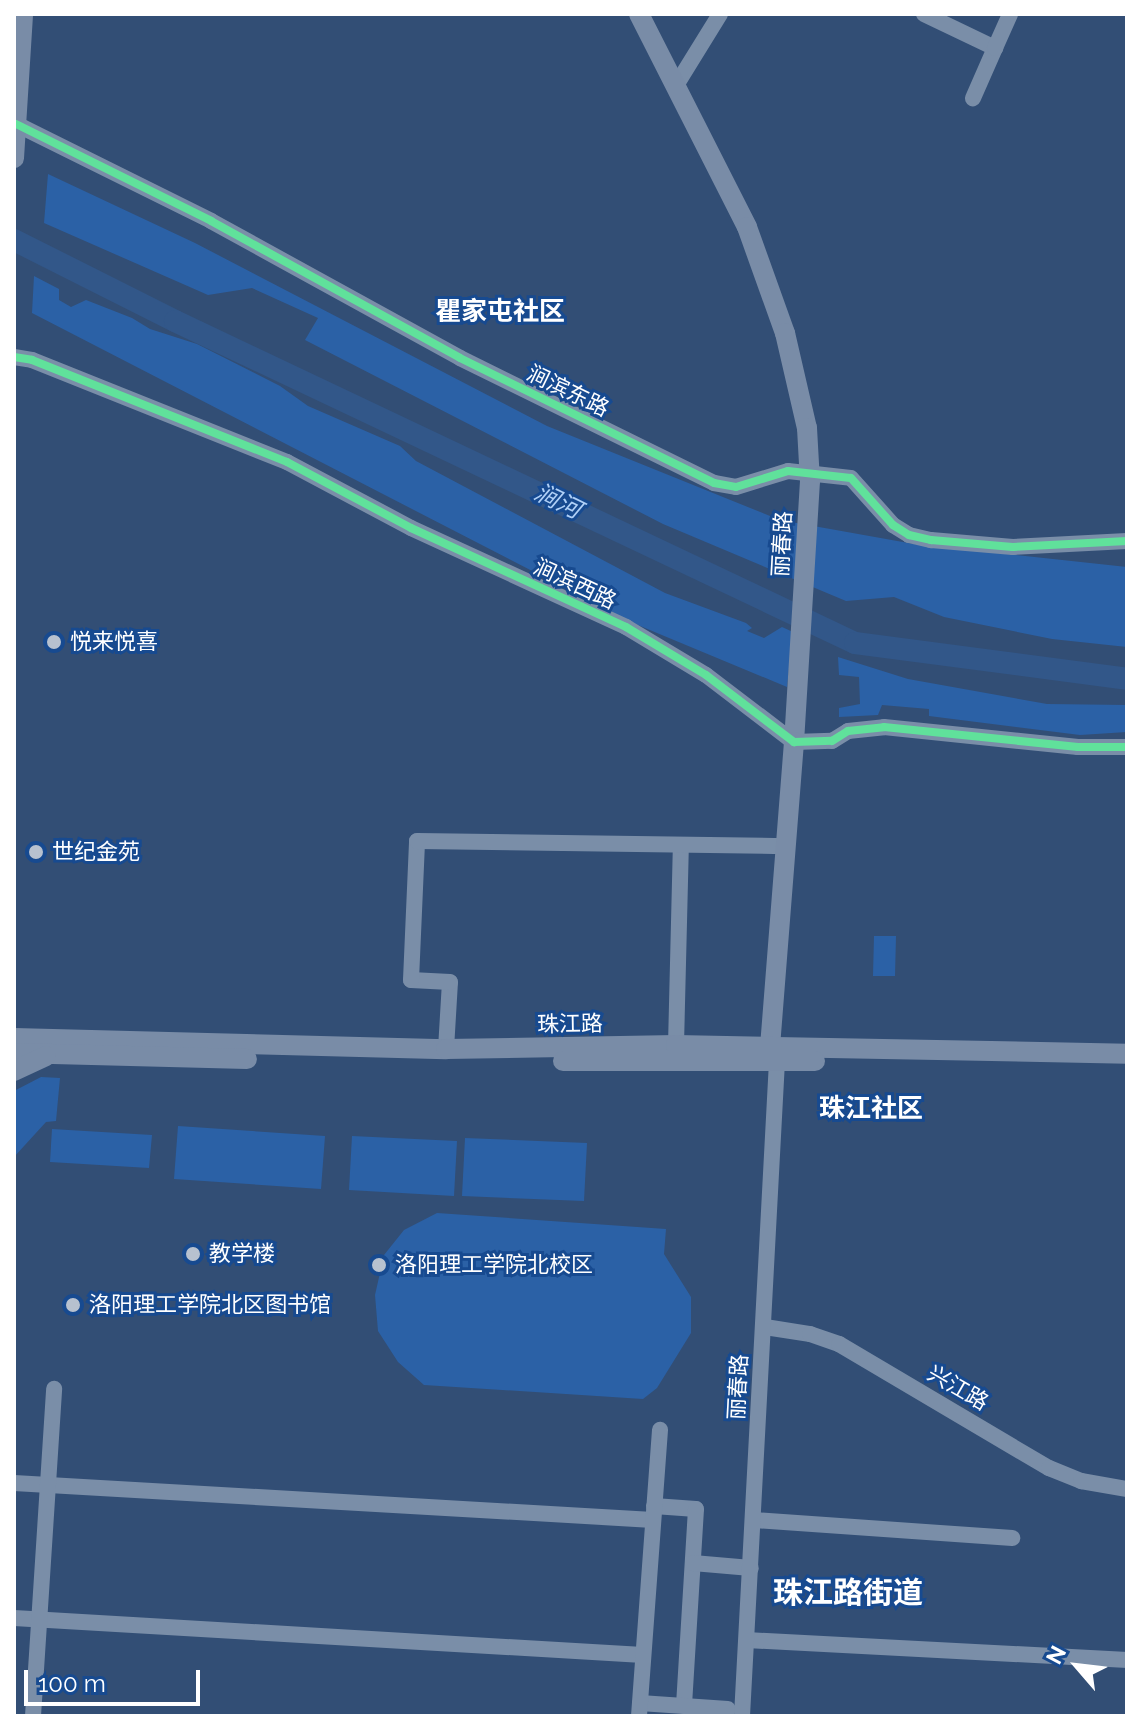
<!DOCTYPE html>
<meta charset="utf-8">
<style>
body{margin:0}
#map{position:relative;width:1141px;height:1730px;overflow:hidden;background:#324e75;font-family:Raleway,"Noto Sans SC",sans-serif}
div>[style]{position:absolute}
.green>*{inset:0;background:#2b61a6}
.river>*{height:22px;margin:-11px;padding:0 11px;transform-origin:11px;border-radius:11px;background:#325789}
.minor>*{height:16px;margin:-8px;padding:0 8px;transform-origin:8px;border-radius:8px;background:#7a8ea8}
.major>*{height:20px;margin:-10px;padding:0 10px;transform-origin:10px;border-radius:10px;background:#798ca7}
.cycleway>*{height:8px;margin:-4px;padding:0 4px;transform-origin:4px;border-radius:4px;background:#60e19b}
.dots>*{width:22px;height:22px;translate:-50% -50%;box-sizing:border-box;border:4px solid #174a90;border-radius:50%}
span{translate:-50% -50%;white-space:nowrap;text-align:center;line-height:1.15;-webkit-text-stroke:6px #174a90;paint-order:stroke}
.street-label{font-size:22px;color:#fff}
.poi-label{font-size:22px;color:#fff}
.left{translate:0 -50%;text-align:left}
.water-label{font-size:24px;color:#b0d0f7;font-style:italic}
.quarter-label{font-size:26px;color:#fff;font-weight:700}
.district-label{font-size:30px;color:#fff;font-weight:700}
.frame{position:absolute;inset:0;border:16px solid #fff;pointer-events:none}
.north{position:absolute;left:1037px;top:1626px;width:80px;height:80px;-webkit-text-stroke:6px #174a90;paint-order:stroke;rotate:298deg;font-size:22px;font-weight:700;line-height:32px;text-align:center;color:#fff}
.north::after{content:'';display:block;margin:auto;width:28px;height:36px;background:#fff;clip-path:polygon(50% 0,100% 100%,50% 72%,0 100%)}
.scale{position:absolute;left:24px;top:1670px;width:176px;height:36px;box-sizing:border-box;border:4px solid #fff;border-top:0;padding-left:10px;font-size:24px;line-height:28px;white-space:nowrap;color:#fff;-webkit-text-stroke:6px #174a90;paint-order:stroke}
</style>
<div id="map">
<div class="green">
<i style="clip-path:polygon(48px 174px,195px 243px,547px 426px,780px 520px,914px 544px,1127px 567px,1127px 647px,1052px 639px,944px 617px,894px 597px,846px 601px,663px 524px,305px 340px,318px 318px,252px 288px,208px 295px,44px 223px)"></i>
<i style="clip-path:polygon(34px 276px,59px 289px,59px 300px,71px 307px,86px 300px,132px 318px,150px 329px,197px 344px,280px 386px,308px 406px,400px 446px,416px 461px,665px 593px,746px 623px,752px 628px,747px 631px,764px 638px,782px 627px,793px 632px,787px 687px,633px 623px,32px 313px)"></i>
<i style="clip-path:polygon(838px 657px,908px 679px,1047px 704px,1127px 705px,1127px 732px,1080px 735px,929px 716px,929px 709px,882px 705px,878px 715px,839px 717px,839px 708px,860px 704px,859px 677px,839px 675px)"></i>
<i style="clip-path:polygon(874px 936px,896px 936px,895px 976px,873px 976px)"></i>
<i style="clip-path:polygon(41px 1077px,60px 1078px,56px 1121px,46px 1122px,14px 1157px,14px 1091px)"></i>
<i style="clip-path:polygon(178px 1126px,325px 1136px,321px 1189px,174px 1179px)"></i>
<i style="clip-path:polygon(52px 1129px,152px 1135px,149px 1168px,50px 1162px)"></i>
<i style="clip-path:polygon(352px 1136px,457px 1141px,454px 1196px,349px 1190px)"></i>
<i style="clip-path:polygon(465px 1138px,587px 1143px,584px 1201px,462px 1196px)"></i>
<i style="clip-path:polygon(437px 1213px,666px 1229px,664px 1254px,691px 1297px,691px 1333px,657px 1388px,643px 1399px,424px 1385px,398px 1362px,378px 1331px,375px 1295px,384px 1255px,404px 1230px)"></i>
</div>
<div class="river">
<i style="left:14px;top:240px;width:180px;rotate:26.7deg"></i>
<i style="left:175px;top:321px;width:752px;rotate:25.34deg"></i>
<i style="left:855px;top:643px;width:274px;rotate:7.5deg"></i>
</div>
<div class="minor">
<i style="left:924px;top:14px;width:79px;rotate:25.6deg"></i>
<i style="left:995px;top:48px;width:55px;rotate:113.7deg"></i>
<i style="left:995px;top:48px;width:37px;rotate:-66deg"></i>
<i style="left:675px;top:87px;width:86px;rotate:-58.3deg"></i>
<i style="left:16px;top:124px;width:218px;rotate:26.4deg"></i>
<i style="left:211px;top:221px;width:284px;rotate:28.8deg"></i>
<i style="left:460px;top:358px;width:283px;rotate:26.2deg"></i>
<i style="left:714px;top:483px;width:22px;rotate:10deg"></i>
<i style="left:736px;top:487px;width:54px;rotate:-17.1deg"></i>
<i style="left:788px;top:471px;width:63px;rotate:6.3deg"></i>
<i style="left:851px;top:478px;width:63px;rotate:48.2deg"></i>
<i style="left:893px;top:525px;width:19px;rotate:32deg"></i>
<i style="left:909px;top:535px;width:23px;rotate:13deg"></i>
<i style="left:931px;top:540px;width:82px;rotate:4.9deg"></i>
<i style="left:1013px;top:547px;width:114px;rotate:-3deg"></i>
<i style="left:14px;top:357px;width:18px;rotate:9deg"></i>
<i style="left:32px;top:360px;width:275px;rotate:21.8deg"></i>
<i style="left:287px;top:462px;width:140px;rotate:28deg"></i>
<i style="left:411px;top:528px;width:237px;rotate:24.7deg"></i>
<i style="left:626px;top:627px;width:93px;rotate:31deg"></i>
<i style="left:706px;top:675px;width:111px;rotate:37.3deg"></i>
<i style="left:794px;top:742px;width:38px;rotate:-2deg"></i>
<i style="left:832px;top:741px;width:19px;rotate:-32deg"></i>
<i style="left:848px;top:731px;width:36px;rotate:-6deg"></i>
<i style="left:884px;top:727px;width:195px;rotate:5.9deg"></i>
<i style="left:1078px;top:747px;width:49px"></i>
<i style="left:676px;top:1045px;width:200px;rotate:-88.6deg"></i>
<i style="left:446px;top:1049px;width:67px;rotate:-86.6deg"></i>
<i style="left:450px;top:982px;width:39px;rotate:-177deg"></i>
<i style="left:411px;top:980px;width:139px;rotate:-87.5deg"></i>
<i style="left:417px;top:841px;width:369px;rotate:0.8deg"></i>
<i style="left:765px;top:1327px;width:46px;rotate:8.8deg"></i>
<i style="left:810px;top:1334px;width:31px;rotate:19deg"></i>
<i style="left:839px;top:1344px;width:244px;rotate:30.6deg"></i>
<i style="left:1049px;top:1468px;width:35px;rotate:22deg"></i>
<i style="left:1081px;top:1481px;width:47px;rotate:9.9deg"></i>
<i style="left:14px;top:1483px;width:640px;rotate:3.31deg"></i>
<i style="left:654px;top:1506px;width:42px;rotate:4.1deg"></i>
<i style="left:696px;top:1509px;width:197px;rotate:93.5deg"></i>
<i style="left:754px;top:1520px;width:259px;rotate:4deg"></i>
<i style="left:693px;top:1563px;width:58px;rotate:4.9deg"></i>
<i style="left:14px;top:1618px;width:630px;rotate:3.37deg"></i>
<i style="left:747px;top:1640px;width:381px;rotate:3deg"></i>
<i style="left:640px;top:1703px;width:88px;rotate:3.9deg"></i>
<i style="left:33px;top:1716px;width:328px;rotate:-86.3deg"></i>
<i style="left:639px;top:1716px;width:287px;rotate:-85.8deg"></i>
<i style="left:742px;top:1716px;width:656px;rotate:-86.94deg"></i>
</div>
<div class="major">
<i style="left:639px;top:14px;width:239px;rotate:63.1deg"></i>
<i style="left:747px;top:227px;width:113px;rotate:70.3deg"></i>
<i style="left:785px;top:333px;width:98px;rotate:77deg"></i>
<i style="left:807px;top:428px;width:53px;rotate:86.8deg"></i>
<i style="left:810px;top:481px;width:261px;rotate:93.5deg"></i>
<i style="left:794px;top:742px;width:306px;rotate:94.5deg"></i>
<i style="left:770px;top:1047px;width:10px;rotate:61deg"></i>
<i style="left:14px;top:158px;width:144px;rotate:-86.4deg"></i>
<i style="left:14px;top:1038px;width:432px;rotate:1.5deg"></i>
<i style="left:446px;top:1049px;width:230px;rotate:-1deg"></i>
<i style="left:676px;top:1045px;width:451px;rotate:1.1deg"></i>
<i style="left:14px;top:1053px;width:233px;rotate:1.5deg"></i>
<i style="left:563px;top:1061px;width:252px"></i>
<i style="left:14px;top:1071px;width:35px;rotate:-25deg"></i>
</div>
<div class="cycleway">
<i style="left:16px;top:124px;width:218px;rotate:26.4deg"></i>
<i style="left:211px;top:221px;width:284px;rotate:28.8deg"></i>
<i style="left:460px;top:358px;width:283px;rotate:26.2deg"></i>
<i style="left:714px;top:483px;width:22px;rotate:10deg"></i>
<i style="left:736px;top:487px;width:54px;rotate:-17.1deg"></i>
<i style="left:788px;top:471px;width:63px;rotate:6.3deg"></i>
<i style="left:851px;top:478px;width:63px;rotate:48.2deg"></i>
<i style="left:893px;top:525px;width:19px;rotate:32deg"></i>
<i style="left:909px;top:535px;width:23px;rotate:13deg"></i>
<i style="left:931px;top:540px;width:82px;rotate:4.9deg"></i>
<i style="left:1013px;top:547px;width:114px;rotate:-3deg"></i>
<i style="left:14px;top:357px;width:18px;rotate:9deg"></i>
<i style="left:32px;top:360px;width:275px;rotate:21.8deg"></i>
<i style="left:287px;top:462px;width:140px;rotate:28deg"></i>
<i style="left:411px;top:528px;width:237px;rotate:24.7deg"></i>
<i style="left:626px;top:627px;width:93px;rotate:31deg"></i>
<i style="left:706px;top:675px;width:111px;rotate:37.3deg"></i>
<i style="left:794px;top:742px;width:38px;rotate:-2deg"></i>
<i style="left:832px;top:741px;width:19px;rotate:-32deg"></i>
<i style="left:848px;top:731px;width:36px;rotate:-6deg"></i>
<i style="left:884px;top:727px;width:195px;rotate:5.9deg"></i>
<i style="left:1078px;top:747px;width:49px"></i>
</div>
<div class="dots">
<i style="left:54px;top:642px;background:#b7c1cf"></i>
<i style="left:36px;top:852px;background:#b7c1cf"></i>
<i style="left:193px;top:1254px;background:#b7c1cf"></i>
<i style="left:379px;top:1265px;background:#b7c1cf"></i>
<i style="left:73px;top:1305px;background:#b7c1cf"></i>
</div>
<div class="street-label">
<span style="left:568px;top:391px;rotate:26deg">涧滨东路</span>
<span style="left:782px;top:544px;rotate:-87deg">丽春路</span>
<span style="left:575px;top:584px;rotate:25deg">涧滨西路</span>
<span style="left:570px;top:1024px;rotate:-1deg">珠江路</span>
<span style="left:738px;top:1387px;rotate:-87deg">丽春路</span>
<span style="left:958px;top:1388px;rotate:30deg">兴江路</span>
</div>
<div class="poi-label">
<span class="left" style="left:70px;top:642px">悦来悦喜</span>
<span class="left" style="left:52px;top:852px">世纪金苑</span>
<span class="left" style="left:209px;top:1254px">教学楼</span>
<span class="left" style="left:395px;top:1265px">洛阳理工学院北校区</span>
<span class="left" style="left:89px;top:1305px">洛阳理工学院北区图书馆</span>
</div>
<div class="water-label">
<span style="left:558px;top:501px;rotate:26deg">涧河</span>
</div>
<div class="quarter-label">
<span style="left:500px;top:312px">瞿家屯社区</span>
<span style="left:871px;top:1109px">珠江社区</span>
</div>
<div class="district-label">
<span style="left:848px;top:1593px">珠江路街道</span>
</div>
<div class="frame"></div>
<div class="north">N</div>
<div class="scale">100 m</div>
</div>
